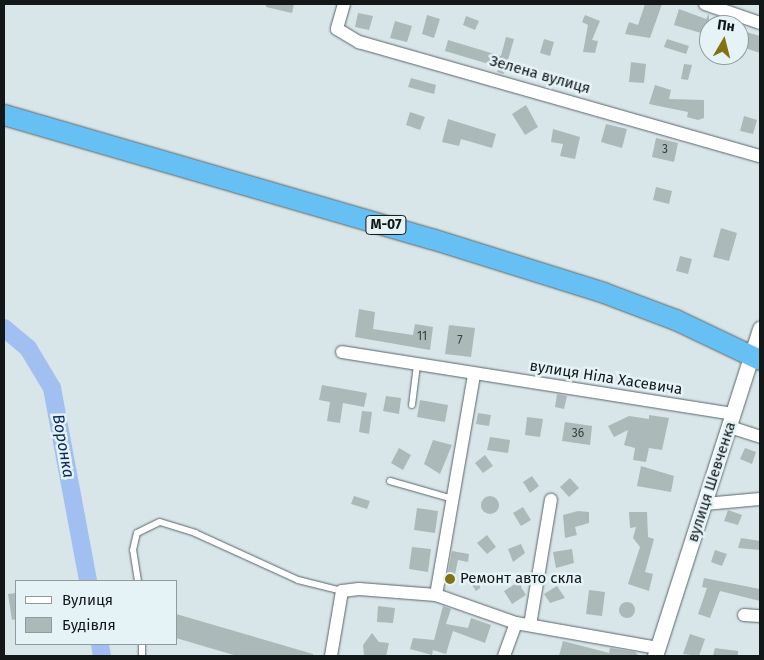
<!DOCTYPE html>
<meta charset="utf-8">
<style>
body{margin:0}
#map{position:relative;width:764px;height:660px;overflow:hidden;background:#d8e6ea;font-family:"Fira Sans",sans-serif}
div>[style]{position:absolute}
.river>*{height:18px;margin:-9px;padding:0 9px;transform-origin:9px;border-radius:9px;background:#a2bff2}
.building>*{inset:0;background:#abb9b8}
.round{border-radius:50%}
.roads{filter:drop-shadow(0 0 1px #596568) drop-shadow(0 0 1px #596568)}
.service>*{height:6px;margin:-3px;padding:0 3px;transform-origin:3px;border-radius:3px;background:#fff}
.minor>*{height:12px;margin:-6px;padding:0 6px;transform-origin:6px;border-radius:6px;background:#fff}
.tertiary>*{height:15px;margin:-7.5px;padding:0 7.5px;transform-origin:7.5px;border-radius:7.5px;background:#fff}
.trunk>*{height:20px;margin:-10px;padding:0 10px;transform-origin:10px;border-radius:10px;background:#67c0f4}
.dots>*{width:14px;height:14px;translate:-50% -50%;box-sizing:border-box;border:2px solid #e5f3f7;border-radius:50%}
span{translate:-50% -50%;white-space:nowrap;text-align:center;line-height:1.15;-webkit-text-stroke:5px #e5f3f7;paint-order:stroke}
.number-label{font-size:12px;color:#384040}
.number-label span{-webkit-text-stroke-width:0}
.shield-label span{padding:1px 4px;background:#e5f3f7;border:1px solid;border-radius:4px;-webkit-text-stroke-width:0}
.shield-label{font-size:14px;color:#121718;font-weight:700}
.street-label{font-size:15px;color:#121718}
.poi-label{font-size:15px;color:#121718}
.left{translate:0 -50%;text-align:left}
.water-label{font-size:16px;color:#0a2963;font-style:italic}
.frame{position:absolute;inset:0;border:5px solid #121718;pointer-events:none}
.legend{position:absolute;left:15px;top:580px;width:162px;height:65px;box-sizing:border-box;background:#e5f3f7;border:1px solid #919b9e;margin:0;padding:6px 9px;list-style:none;font-size:15px;color:#121718}
.legend li{display:flex;align-items:center;gap:10px;height:25px}
.legend b{width:25px;border:1px solid #919b9e}
.north{position:absolute;left:699px;top:15px;width:50px;height:50px;box-sizing:border-box;background:#e5f3f7;border:1px solid #919b9e;border-radius:50%;rotate:8deg;font-size:14px;font-weight:700;line-height:20px;text-align:center;color:#121718}
.north::after{content:'';display:block;margin:auto;width:18px;height:22px;background:#837112;clip-path:polygon(50% 0,100% 100%,50% 72%,0 100%)}
</style>
<div id="map">
<div class="river">
<i style="left:4px;top:328px;width:31px;rotate:40deg"></i>
<i style="left:28px;top:348px;width:47px;rotate:59deg"></i>
<i style="left:52px;top:388px;width:196px;rotate:79.4deg"></i>
<i style="left:100px;top:644px;width:12px;rotate:81deg"></i>
</div>
<div class="building">
<i style="clip-path:polygon(266px 4px,294px 4px,292px 13px,266px 7px)"></i>
<i style="clip-path:polygon(645px 4px,662px 4px,650px 38px,625px 34px,629px 22px,638px 25px)"></i>
<i style="clip-path:polygon(679px 9px,706px 19px,709px 14px,709px 43px,699px 40px,701px 33px,674px 25px)"></i>
<i style="clip-path:polygon(358px 13px,373px 16px,369px 30px,355px 27px)"></i>
<i style="clip-path:polygon(427px 15px,440px 19px,434px 38px,422px 34px)"></i>
<i style="clip-path:polygon(585px 15px,600px 21px,592px 40px,598px 41px,595px 53px,583px 52px,588px 25px,582px 22px)"></i>
<i style="clip-path:polygon(466px 16px,479px 21px,475px 30px,463px 25px)"></i>
<i style="clip-path:polygon(395px 21px,412px 26px,407px 42px,390px 38px)"></i>
<i style="clip-path:polygon(739px 30px,760px 36px,760px 53px,739px 46px)"></i>
<i style="clip-path:polygon(506px 37px,514px 39px,504px 74px,497px 72px,499px 67px,445px 51px,448px 40px,501px 56px)"></i>
<i style="clip-path:polygon(544px 39px,554px 42px,550px 56px,540px 53px)"></i>
<i style="clip-path:polygon(667px 39px,689px 46px,686px 54px,664px 47px)"></i>
<i style="clip-path:polygon(631px 62px,646px 64px,644px 83px,629px 82px)"></i>
<i style="clip-path:polygon(684px 64px,692px 65px,688px 80px,681px 79px)"></i>
<i style="clip-path:polygon(411px 78px,436px 85px,434px 94px,408px 87px)"></i>
<i style="clip-path:polygon(655px 85px,671px 90px,669px 99px,704px 100px,704px 118px,698px 120px,687px 117px,688px 112px,649px 104px)"></i>
<i style="clip-path:polygon(526px 105px,538px 127px,525px 135px,512px 114px)"></i>
<i style="clip-path:polygon(410px 112px,425px 117px,420px 130px,406px 125px)"></i>
<i style="clip-path:polygon(744px 116px,757px 120px,753px 134px,740px 131px)"></i>
<i style="clip-path:polygon(448px 119px,496px 134px,492px 148px,461px 139px,459px 146px,442px 142px)"></i>
<i style="clip-path:polygon(606px 124px,627px 129px,622px 148px,601px 142px)"></i>
<i style="clip-path:polygon(553px 129px,580px 137px,575px 159px,560px 156px,563px 144px,551px 142px)"></i>
<i style="clip-path:polygon(656px 138px,678px 143px,674px 162px,652px 157px)"></i>
<i style="clip-path:polygon(656px 187px,672px 191px,669px 204px,653px 200px)"></i>
<i style="clip-path:polygon(721px 228px,737px 233px,729px 261px,713px 257px)"></i>
<i style="clip-path:polygon(680px 256px,692px 259px,688px 274px,676px 271px)"></i>
<i style="clip-path:polygon(359px 309px,375px 312px,373px 329px,413px 335px,415px 324px,433px 327px,430px 350px,355px 337px)"></i>
<i style="clip-path:polygon(449px 325px,475px 328px,471px 357px,445px 354px)"></i>
<i style="clip-path:polygon(322px 385px,367px 393px,364px 407px,343px 403px,340px 423px,327px 421px,330px 402px,319px 400px)"></i>
<i style="clip-path:polygon(557px 394px,567px 396px,564px 409px,555px 407px)"></i>
<i style="clip-path:polygon(386px 396px,401px 398px,399px 414px,383px 411px)"></i>
<i style="clip-path:polygon(420px 400px,448px 405px,445px 422px,417px 417px)"></i>
<i style="clip-path:polygon(362px 411px,372px 412px,369px 434px,359px 432px)"></i>
<i style="clip-path:polygon(478px 413px,491px 415px,489px 426px,476px 424px)"></i>
<i style="clip-path:polygon(649px 415px,669px 418px,662px 450px,649px 448px,646px 462px,633px 460px,635px 448px,624px 445px,628px 430px,614px 437px,608px 426px,629px 416px,649px 419px)"></i>
<i style="clip-path:polygon(527px 417px,543px 419px,540px 437px,525px 435px)"></i>
<i style="clip-path:polygon(565px 422px,592px 426px,590px 445px,562px 441px)"></i>
<i style="clip-path:polygon(490px 437px,510px 440px,508px 453px,487px 450px)"></i>
<i style="clip-path:polygon(433px 440px,452px 445px,440px 474px,424px 464px)"></i>
<i style="clip-path:polygon(399px 448px,411px 455px,403px 470px,391px 463px)"></i>
<i style="clip-path:polygon(745px 448px,756px 452px,752px 464px,740px 459px)"></i>
<i style="clip-path:polygon(485px 455px,493px 466px,483px 473px,475px 463px)"></i>
<i style="clip-path:polygon(641px 466px,674px 476px,671px 492px,637px 486px)"></i>
<i style="clip-path:polygon(532px 476px,539px 486px,530px 493px,523px 482px)"></i>
<i style="clip-path:polygon(570px 478px,579px 488px,569px 497px,560px 487px)"></i>
<i class="round" style="left:481px;top:496px;width:18px;height:18px"></i>
<i style="clip-path:polygon(354px 496px,370px 501px,367px 509px,351px 504px)"></i>
<i style="clip-path:polygon(523px 507px,531px 520px,521px 526px,513px 513px)"></i>
<i style="clip-path:polygon(417px 508px,438px 511px,435px 533px,414px 530px)"></i>
<i style="clip-path:polygon(728px 510px,742px 515px,738px 525px,724px 521px)"></i>
<i style="clip-path:polygon(578px 511px,589px 512px,589px 523px,575px 527px,577px 535px,565px 538px,563px 515px)"></i>
<i style="clip-path:polygon(629px 512px,647px 512px,648px 537px,654px 539px,645px 572px,653px 574px,649px 591px,628px 584px,640px 547px,633px 538px,636px 527px,630px 528px)"></i>
<i style="clip-path:polygon(487px 535px,496px 547px,487px 554px,477px 543px)"></i>
<i style="clip-path:polygon(741px 538px,760px 541px,760px 550px,738px 548px)"></i>
<i style="clip-path:polygon(521px 544px,525px 553px,513px 562px,508px 549px)"></i>
<i style="clip-path:polygon(412px 547px,431px 549px,428px 572px,409px 569px)"></i>
<i style="clip-path:polygon(572px 549px,574px 563px,556px 568px,553px 552px)"></i>
<i style="clip-path:polygon(715px 550px,727px 554px,722px 566px,711px 562px)"></i>
<i style="clip-path:polygon(452px 551px,469px 554px,468px 562px,458px 560px,453px 584px,446px 583px)"></i>
<i style="clip-path:polygon(480px 575px,486px 584px,476px 591px,470px 582px)"></i>
<i style="clip-path:polygon(704px 578px,760px 589px,760px 601px,720px 591px,710px 618px,698px 614px,707px 588px,702px 587px)"></i>
<i style="clip-path:polygon(523px 579px,521px 587px,526px 595px,512px 604px,504px 591px)"></i>
<i style="clip-path:polygon(557px 586px,565px 598px,550px 603px,544px 594px)"></i>
<i style="clip-path:polygon(589px 590px,605px 592px,602px 616px,586px 614px)"></i>
<i style="clip-path:polygon(16px 593px,16px 619px,12px 620px,8px 594px)"></i>
<i class="round" style="left:619px;top:602px;width:16px;height:16px"></i>
<i style="clip-path:polygon(378px 606px,395px 608px,393px 623px,377px 622px)"></i>
<i style="clip-path:polygon(443px 606px,451px 609px,446px 624px,468px 628px,471px 618px,491px 625px,485px 643px,453px 631px,446px 654px,433px 650px,432px 655px,410px 649px,413px 638px,434px 640px)"></i>
<i style="clip-path:polygon(176px 614px,313px 654px,313px 656px,237px 656px,176px 638px)"></i>
<i style="clip-path:polygon(372px 633px,379px 642px,389px 643px,386px 656px,364px 656px,363px 645px)"></i>
<i style="clip-path:polygon(690px 634px,705px 639px,699px 656px,683px 654px)"></i>
<i style="clip-path:polygon(563px 641px,609px 653px,610px 648px,635px 652px,639px 656px,559px 656px)"></i>
<i style="clip-path:polygon(715px 648px,738px 651px,738px 656px,713px 656px)"></i>
</div>
<div class="roads">
<div class="service">
<i style="left:412px;top:405px;width:40px;rotate:-82.9deg"></i>
<i style="left:390px;top:481px;width:66px;rotate:15.9deg"></i>
<i style="left:138px;top:581px;width:31px;rotate:-99deg"></i>
<i style="left:133px;top:550px;width:17px;rotate:-77deg"></i>
<i style="left:137px;top:533px;width:25px;rotate:-26deg"></i>
<i style="left:160px;top:522px;width:37px;rotate:17deg"></i>
<i style="left:195px;top:533px;width:113px;rotate:24.5deg"></i>
<i style="left:298px;top:580px;width:45px;rotate:14deg"></i>
<i style="left:142px;top:644px;width:12px;rotate:90deg"></i>
</div>
<div class="minor">
<i style="left:344px;top:4px;width:26px;rotate:106deg"></i>
<i style="left:337px;top:29px;width:26px;rotate:31deg"></i>
<i style="left:359px;top:42px;width:417px;rotate:15.9deg"></i>
<i style="left:705px;top:4px;width:58px;rotate:19.1deg"></i>
<i style="left:342px;top:352px;width:396px;rotate:9deg"></i>
<i style="left:730px;top:427px;width:32px;rotate:18deg"></i>
<i style="left:705px;top:504px;width:55px;rotate:-5.2deg"></i>
<i style="left:436px;top:595px;width:224px;rotate:-80.2deg"></i>
<i style="left:744px;top:615px;width:16px;rotate:4deg"></i>
<i style="left:530px;top:625px;width:127px;rotate:-80.5deg"></i>
<i style="left:331px;top:656px;width:66px;rotate:-80.4deg"></i>
<i style="left:342px;top:591px;width:17px;rotate:-7deg"></i>
<i style="left:359px;top:589px;width:77px;rotate:4.5deg"></i>
<i style="left:436px;top:595px;width:85px;rotate:19.3deg"></i>
<i style="left:516px;top:623px;width:144px;rotate:10deg"></i>
<i style="left:504px;top:656px;width:35px;rotate:-70deg"></i>
</div>
<div class="tertiary">
<i style="left:655px;top:656px;width:344px;rotate:-72.2deg"></i>
</div>
<div class="trunk">
<i style="left:4px;top:115px;width:446px;rotate:16.2deg"></i>
<i style="left:432px;top:239px;width:180px;rotate:17.4deg"></i>
<i style="left:604px;top:293px;width:77px;rotate:20.6deg"></i>
<i style="left:676px;top:320px;width:93px;rotate:25.5deg"></i>
</div>
</div>
<div class="dots">
<i style="left:450px;top:579px;background:#837112"></i>
</div>
<div class="number-label">
<span style="left:665px;top:150px">3</span>
<span style="left:422px;top:337px">11</span>
<span style="left:460px;top:341px">7</span>
<span style="left:578px;top:434px">36</span>
</div>
<div class="shield-label">
<span style="left:386px;top:225px">М-07</span>
</div>
<div class="street-label">
<span style="left:540px;top:75px;rotate:16deg">Зелена вулиця</span>
<span style="left:606px;top:378px;rotate:9deg">вулиця Ніла Хасевича</span>
<span style="left:712px;top:482px;rotate:-72deg">вулиця Шевченка</span>
</div>
<div class="poi-label">
<span class="left" style="left:460px;top:579px">Ремонт авто скла</span>
</div>
<div class="water-label">
<span style="left:63px;top:446px;rotate:80deg">Воронка</span>
</div>
<div class="frame"></div>
<ul class="legend">
<li><b style="height:6px;background:#fff"></b>Вулиця</li>
<li><b style="height:14px;background:#abb9b8"></b>Будівля</li>
</ul>
<div class="north">Пн</div>
</div>
